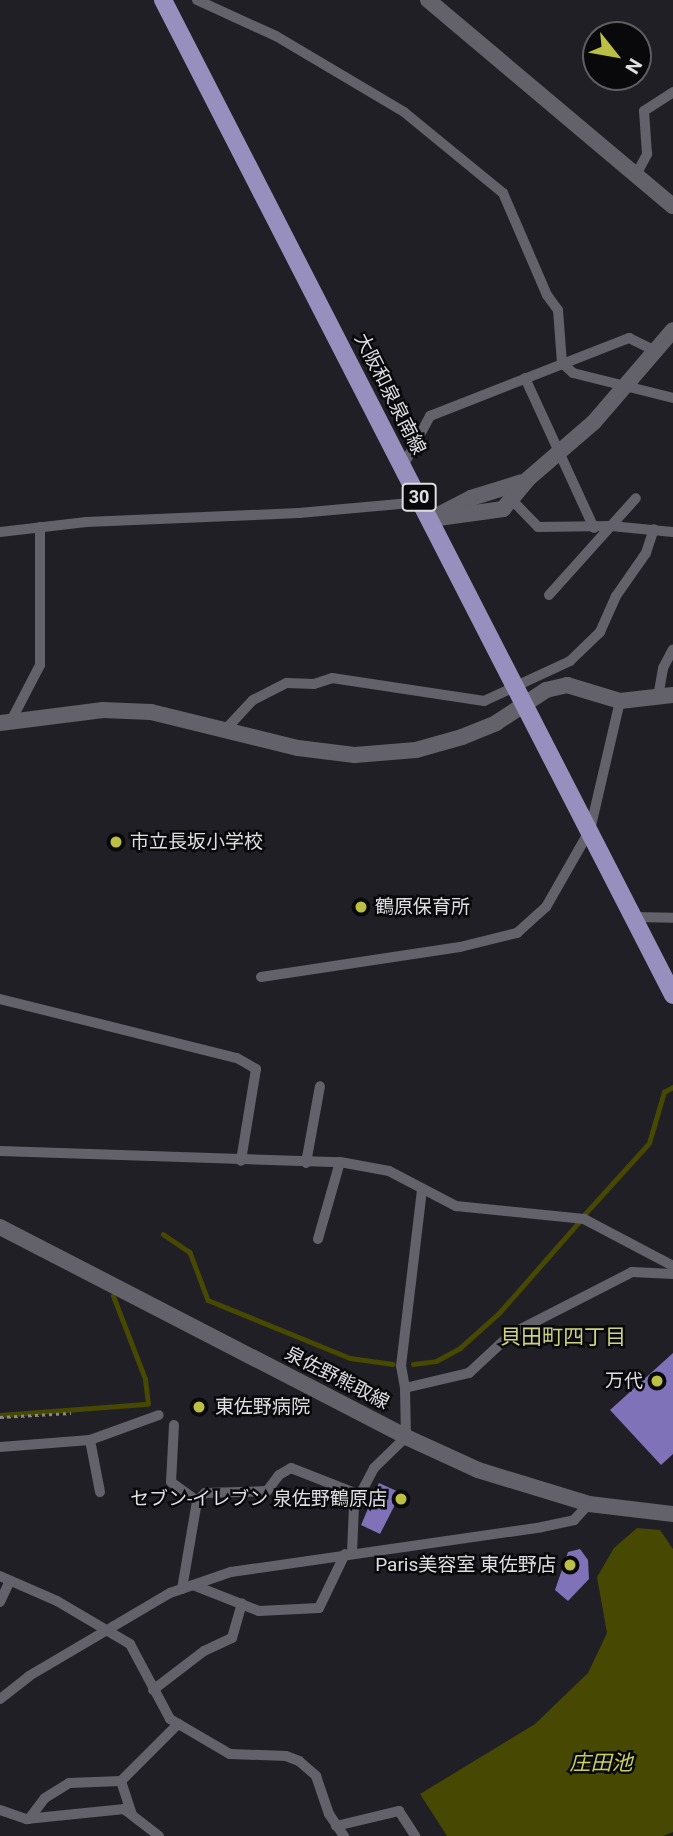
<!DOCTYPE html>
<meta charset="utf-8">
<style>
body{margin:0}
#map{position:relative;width:673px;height:1836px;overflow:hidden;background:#1f1f25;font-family:Roboto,"Noto Sans JP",sans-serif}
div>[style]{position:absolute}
.water>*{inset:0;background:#474801}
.stream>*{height:4.5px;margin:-2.25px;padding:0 2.25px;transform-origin:2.25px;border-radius:2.25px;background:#474801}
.building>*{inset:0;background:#7f72b8}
.path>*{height:2.5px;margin-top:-1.25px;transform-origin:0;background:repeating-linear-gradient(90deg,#88888d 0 3.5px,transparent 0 7px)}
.street>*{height:10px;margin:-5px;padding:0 5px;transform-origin:5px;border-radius:5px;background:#63626a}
.secondary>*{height:16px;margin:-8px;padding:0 8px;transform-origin:8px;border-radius:8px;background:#63626a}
.primary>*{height:18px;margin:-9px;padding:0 9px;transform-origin:9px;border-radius:9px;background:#978fbd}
.dots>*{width:19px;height:19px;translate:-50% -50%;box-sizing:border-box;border:4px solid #09090c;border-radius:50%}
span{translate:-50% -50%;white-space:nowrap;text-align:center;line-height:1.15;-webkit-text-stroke:5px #09090c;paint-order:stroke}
.shield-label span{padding:2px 5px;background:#09090c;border:2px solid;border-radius:5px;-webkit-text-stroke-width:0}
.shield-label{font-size:18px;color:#dfdfe3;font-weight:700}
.street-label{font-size:19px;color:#dfdfe3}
.poi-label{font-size:19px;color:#dfdfe3}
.left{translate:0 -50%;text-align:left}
.right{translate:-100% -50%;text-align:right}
.neighbourhood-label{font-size:21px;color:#cdd284}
.water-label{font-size:21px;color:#cad05f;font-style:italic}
.north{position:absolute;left:582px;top:21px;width:70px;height:70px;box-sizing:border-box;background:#09090c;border:2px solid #5f5f62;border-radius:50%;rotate:121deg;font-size:19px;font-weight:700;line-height:28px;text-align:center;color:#dfdfe3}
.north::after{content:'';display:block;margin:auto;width:24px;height:32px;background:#bbc044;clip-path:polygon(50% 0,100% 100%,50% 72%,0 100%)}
</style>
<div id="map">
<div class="water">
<i style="clip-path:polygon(637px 1528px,660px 1530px,673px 1549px,673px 1832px,663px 1836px,447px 1836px,420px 1794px,535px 1724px,588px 1673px,607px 1633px,597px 1577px,614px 1548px)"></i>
</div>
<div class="stream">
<i style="left:584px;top:1215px;width:97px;rotate:-47.9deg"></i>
<i style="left:649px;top:1143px;width:53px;rotate:-73.6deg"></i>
<i style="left:664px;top:1092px;width:10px;rotate:-29deg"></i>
<i style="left:163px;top:1234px;width:32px;rotate:34deg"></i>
<i style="left:190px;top:1252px;width:51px;rotate:69.4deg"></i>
<i style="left:208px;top:1300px;width:153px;rotate:22.2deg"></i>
<i style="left:350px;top:1358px;width:43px;rotate:7.9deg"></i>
<i style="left:413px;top:1364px;width:23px;rotate:-7deg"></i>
<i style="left:436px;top:1361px;width:27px;rotate:-28deg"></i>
<i style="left:460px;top:1348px;width:52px;rotate:-41.9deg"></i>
<i style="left:499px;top:1313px;width:120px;rotate:-48.7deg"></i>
<i style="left:0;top:1415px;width:148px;rotate:-4.3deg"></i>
<i style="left:148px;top:1404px;width:25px;rotate:-97deg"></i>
<i style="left:145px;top:1379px;width:89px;rotate:-111.1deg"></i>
</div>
<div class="building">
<i style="clip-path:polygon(673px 1353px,673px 1454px,661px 1465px,610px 1410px)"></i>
<i style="clip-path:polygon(379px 1483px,401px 1493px,380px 1534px,361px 1525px)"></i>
<i style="clip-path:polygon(580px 1549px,588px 1560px,589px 1579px,568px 1601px,555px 1590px,568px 1552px)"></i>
</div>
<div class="path">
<i style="left:0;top:1417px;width:71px;rotate:-3.2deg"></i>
</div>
<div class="street">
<i style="left:197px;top:0;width:87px;rotate:24.5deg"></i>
<i style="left:276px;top:36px;width:149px;rotate:30.7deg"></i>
<i style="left:404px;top:112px;width:128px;rotate:39.3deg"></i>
<i style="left:503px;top:193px;width:111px;rotate:66.7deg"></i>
<i style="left:547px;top:295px;width:19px;rotate:54deg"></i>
<i style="left:558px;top:310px;width:53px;rotate:85.7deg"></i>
<i style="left:562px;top:363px;width:15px;rotate:42deg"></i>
<i style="left:573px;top:373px;width:103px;rotate:14deg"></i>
<i style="left:636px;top:175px;width:24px;rotate:-62deg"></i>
<i style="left:647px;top:154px;width:43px;rotate:-94deg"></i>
<i style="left:644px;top:111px;width:35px;rotate:-33deg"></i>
<i style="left:525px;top:378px;width:165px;rotate:65.3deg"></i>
<i style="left:403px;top:466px;width:57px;rotate:-61.6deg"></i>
<i style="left:430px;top:416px;width:214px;rotate:-21.4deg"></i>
<i style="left:629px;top:338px;width:25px;rotate:26deg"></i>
<i style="left:511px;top:499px;width:39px;rotate:46deg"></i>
<i style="left:538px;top:527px;width:73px;rotate:-0.8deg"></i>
<i style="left:611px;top:526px;width:62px;rotate:5.5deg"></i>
<i style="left:0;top:532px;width:87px;rotate:-6.6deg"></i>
<i style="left:86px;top:522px;width:213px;rotate:-2.4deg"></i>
<i style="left:299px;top:513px;width:123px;rotate:-5.1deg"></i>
<i style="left:549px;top:595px;width:130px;rotate:-48.1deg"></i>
<i style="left:658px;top:697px;width:29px;rotate:-80deg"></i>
<i style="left:663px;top:668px;width:21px;rotate:-62deg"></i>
<i style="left:12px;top:719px;width:61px;rotate:-62.6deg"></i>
<i style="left:40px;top:665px;width:138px;rotate:-90deg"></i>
<i style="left:225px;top:730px;width:41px;rotate:-47deg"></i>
<i style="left:253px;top:700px;width:38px;rotate:-27deg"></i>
<i style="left:287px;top:683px;width:27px;rotate:2deg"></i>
<i style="left:314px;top:684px;width:19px;rotate:-18deg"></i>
<i style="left:332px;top:678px;width:154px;rotate:8.6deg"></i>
<i style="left:484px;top:701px;width:95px;rotate:-24.9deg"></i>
<i style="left:570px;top:661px;width:42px;rotate:-44deg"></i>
<i style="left:600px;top:632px;width:39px;rotate:-66deg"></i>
<i style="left:616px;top:596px;width:52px;rotate:-55.1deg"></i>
<i style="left:646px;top:553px;width:25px;rotate:-72deg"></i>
<i style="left:634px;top:917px;width:39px;rotate:1deg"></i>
<i style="left:261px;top:977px;width:201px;rotate:-8.6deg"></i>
<i style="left:460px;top:947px;width:59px;rotate:-13.8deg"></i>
<i style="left:517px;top:933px;width:39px;rotate:-42deg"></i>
<i style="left:546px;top:907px;width:89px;rotate:-60.3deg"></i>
<i style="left:590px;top:830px;width:132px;rotate:-76.9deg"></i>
<i style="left:0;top:999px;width:244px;rotate:14deg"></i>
<i style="left:237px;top:1058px;width:22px;rotate:30deg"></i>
<i style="left:256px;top:1069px;width:93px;rotate:99.3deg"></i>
<i style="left:0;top:1151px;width:340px;rotate:1.9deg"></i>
<i style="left:340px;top:1162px;width:50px;rotate:10.4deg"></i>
<i style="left:389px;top:1171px;width:76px;rotate:27.6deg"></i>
<i style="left:456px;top:1206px;width:129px;rotate:5.8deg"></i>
<i style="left:584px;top:1219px;width:101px;rotate:27.8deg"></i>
<i style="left:306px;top:1163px;width:78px;rotate:-79.7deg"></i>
<i style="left:318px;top:1239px;width:80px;rotate:-74.1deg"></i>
<i style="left:405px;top:1388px;width:22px;rotate:-100deg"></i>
<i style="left:401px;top:1366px;width:178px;rotate:-83.2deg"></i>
<i style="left:174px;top:1425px;width:57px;rotate:93deg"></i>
<i style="left:171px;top:1482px;width:32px;rotate:36deg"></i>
<i style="left:90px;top:1440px;width:73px;rotate:-19.9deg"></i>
<i style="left:0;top:1447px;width:90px;rotate:-4.4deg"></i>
<i style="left:90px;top:1440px;width:53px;rotate:79.1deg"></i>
<i style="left:352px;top:1553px;width:47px;rotate:-87.6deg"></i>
<i style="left:354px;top:1506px;width:43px;rotate:-62.2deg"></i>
<i style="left:374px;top:1468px;width:45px;rotate:-44.1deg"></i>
<i style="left:406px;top:1437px;width:49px;rotate:-91.2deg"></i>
<i style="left:405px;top:1388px;width:66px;rotate:-13.2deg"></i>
<i style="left:469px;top:1373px;width:57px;rotate:-42.9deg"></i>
<i style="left:511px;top:1334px;width:136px;rotate:-27.1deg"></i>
<i style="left:632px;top:1272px;width:41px;rotate:2.8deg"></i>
<i style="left:0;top:1576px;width:62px;rotate:23.7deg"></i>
<i style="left:57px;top:1601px;width:85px;rotate:30.5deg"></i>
<i style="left:130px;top:1644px;width:85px;rotate:61.9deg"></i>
<i style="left:170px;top:1719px;width:69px;rotate:30.3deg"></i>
<i style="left:230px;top:1754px;width:56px;rotate:2deg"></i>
<i style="left:286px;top:1756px;width:14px;rotate:21deg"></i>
<i style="left:299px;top:1761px;width:23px;rotate:41deg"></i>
<i style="left:316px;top:1776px;width:40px;rotate:71.1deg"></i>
<i style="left:329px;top:1814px;width:27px;rotate:56deg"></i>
<i style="left:193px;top:1585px;width:71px;rotate:21.5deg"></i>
<i style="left:259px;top:1611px;width:60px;rotate:-2.9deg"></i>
<i style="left:319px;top:1608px;width:60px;rotate:-64.3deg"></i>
<i style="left:182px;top:1589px;width:89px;rotate:-80.3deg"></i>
<i style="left:197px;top:1501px;width:11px;rotate:-45deg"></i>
<i style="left:205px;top:1493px;width:62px;rotate:-1.8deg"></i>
<i style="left:267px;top:1491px;width:20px;rotate:-53deg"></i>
<i style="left:279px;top:1475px;width:14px;rotate:-30deg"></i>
<i style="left:291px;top:1468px;width:74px;rotate:21.4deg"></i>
<i style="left:0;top:1602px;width:23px;rotate:-65deg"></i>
<i style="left:153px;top:1690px;width:64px;rotate:-37.4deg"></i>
<i style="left:204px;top:1651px;width:31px;rotate:-25deg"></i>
<i style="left:232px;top:1638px;width:36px;rotate:-74deg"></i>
<i style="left:0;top:1699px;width:37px;rotate:-38deg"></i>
<i style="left:29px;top:1676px;width:164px;rotate:-30.5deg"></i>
<i style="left:170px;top:1593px;width:65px;rotate:-19deg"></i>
<i style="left:231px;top:1572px;width:314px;rotate:-8.2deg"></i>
<i style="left:542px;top:1527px;width:33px;rotate:-12deg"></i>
<i style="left:574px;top:1520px;width:22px;rotate:-47deg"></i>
<i style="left:121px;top:1781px;width:35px;rotate:72deg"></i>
<i style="left:0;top:1810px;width:28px;rotate:19deg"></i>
<i style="left:26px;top:1819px;width:99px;rotate:-5.8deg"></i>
<i style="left:124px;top:1809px;width:44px;rotate:37.6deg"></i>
<i style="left:29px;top:1819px;width:26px;rotate:-53deg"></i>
<i style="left:45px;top:1798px;width:28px;rotate:-32deg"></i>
<i style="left:69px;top:1783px;width:52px;rotate:-2.2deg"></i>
<i style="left:121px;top:1781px;width:81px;rotate:-45deg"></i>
<i style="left:336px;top:1826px;width:65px;rotate:-13.4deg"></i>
<i style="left:399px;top:1811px;width:30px;rotate:57deg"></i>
</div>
<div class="secondary">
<i style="left:428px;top:0;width:320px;rotate:40.1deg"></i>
<i style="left:434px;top:517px;width:42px;rotate:-27.2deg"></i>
<i style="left:471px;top:498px;width:53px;rotate:-17.4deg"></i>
<i style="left:431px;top:519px;width:73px;rotate:-7.9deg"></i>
<i style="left:503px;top:509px;width:39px;rotate:-50deg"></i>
<i style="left:528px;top:479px;width:87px;rotate:-40.8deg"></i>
<i style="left:594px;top:422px;width:121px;rotate:-49.3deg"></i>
<i style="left:0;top:723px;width:104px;rotate:-7.2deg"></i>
<i style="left:103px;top:710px;width:48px;rotate:2.4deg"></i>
<i style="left:151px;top:712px;width:151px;rotate:13.8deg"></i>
<i style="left:298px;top:748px;width:57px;rotate:7deg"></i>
<i style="left:355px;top:755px;width:61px;rotate:-4.7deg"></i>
<i style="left:416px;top:750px;width:48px;rotate:-15.8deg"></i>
<i style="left:462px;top:737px;width:37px;rotate:-22deg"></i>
<i style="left:496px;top:723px;width:60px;rotate:-33.4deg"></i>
<i style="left:546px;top:690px;width:22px;rotate:-13deg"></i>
<i style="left:567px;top:685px;width:55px;rotate:16.8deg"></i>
<i style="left:620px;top:701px;width:53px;rotate:-6.5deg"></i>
<i style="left:0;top:1227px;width:457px;rotate:27.3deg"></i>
<i style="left:406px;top:1437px;width:79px;rotate:24.6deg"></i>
<i style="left:478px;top:1470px;width:116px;rotate:17deg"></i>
<i style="left:589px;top:1504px;width:85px;rotate:6.8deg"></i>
</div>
<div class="primary">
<i style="left:163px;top:0;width:1118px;rotate:62.86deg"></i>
</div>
<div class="dots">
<i style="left:116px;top:842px;background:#bbc044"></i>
<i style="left:361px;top:907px;background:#bbc044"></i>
<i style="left:657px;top:1381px;background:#bbc044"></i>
<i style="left:199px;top:1407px;background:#bbc044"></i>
<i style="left:401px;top:1499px;background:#bbc044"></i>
<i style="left:570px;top:1565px;background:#bbc044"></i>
</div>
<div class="shield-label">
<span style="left:419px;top:497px">30</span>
</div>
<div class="street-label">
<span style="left:390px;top:394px;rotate:63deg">大阪和泉泉南線</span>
<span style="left:337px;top:1378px;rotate:27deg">泉佐野熊取線</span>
</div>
<div class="poi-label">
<span class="left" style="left:130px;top:842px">市立長坂小学校</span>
<span class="left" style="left:375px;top:907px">鶴原保育所</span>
<span class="right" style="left:643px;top:1381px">万代</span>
<span class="left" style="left:215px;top:1407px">東佐野病院</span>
<span class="right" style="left:387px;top:1499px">セブン-イレブン 泉佐野鶴原店</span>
<span class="right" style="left:556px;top:1565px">Paris美容室 東佐野店</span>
</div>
<div class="neighbourhood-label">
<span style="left:563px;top:1337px">貝田町四丁目</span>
</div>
<div class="water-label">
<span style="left:601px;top:1763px">庄田池</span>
</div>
<div class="north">N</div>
</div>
